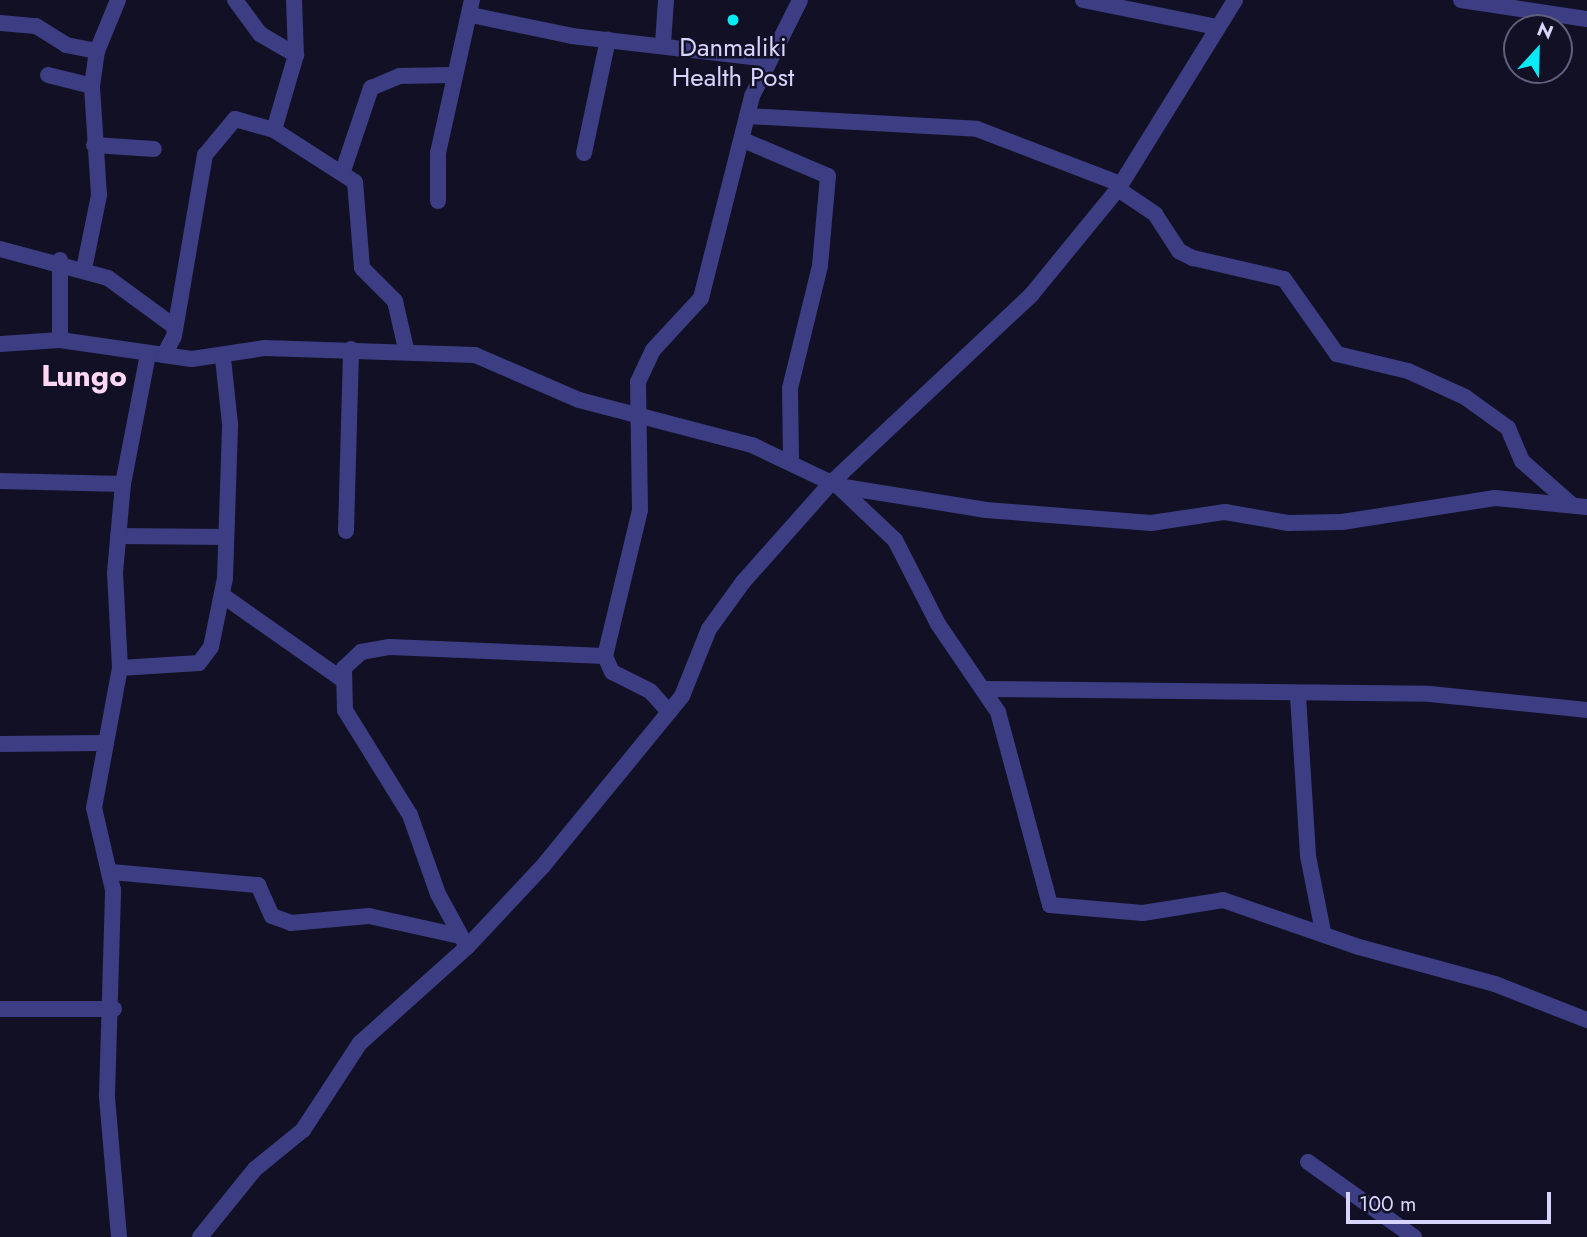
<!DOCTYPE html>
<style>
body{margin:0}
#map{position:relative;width:1587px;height:1237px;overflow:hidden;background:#121025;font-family:Jost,sans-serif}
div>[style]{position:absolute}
.minor>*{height:16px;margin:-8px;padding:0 8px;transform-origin:8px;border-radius:8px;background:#3c3d82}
.dots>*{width:19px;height:19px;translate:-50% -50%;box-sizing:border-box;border:4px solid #121025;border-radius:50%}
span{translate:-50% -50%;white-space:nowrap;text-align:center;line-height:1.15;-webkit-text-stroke:5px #121025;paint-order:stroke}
.poi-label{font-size:26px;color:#d7d5fe}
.quarter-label{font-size:30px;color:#fed7f2;font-weight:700}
.north{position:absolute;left:1503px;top:14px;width:70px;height:70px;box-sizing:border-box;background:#121025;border:2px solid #615f7c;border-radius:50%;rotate:22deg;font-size:19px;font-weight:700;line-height:28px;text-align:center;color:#d7d5fe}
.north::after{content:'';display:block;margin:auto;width:24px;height:32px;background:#08ebf7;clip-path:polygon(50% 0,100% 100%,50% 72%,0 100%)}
.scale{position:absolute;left:1346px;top:1192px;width:205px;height:32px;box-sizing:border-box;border:4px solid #d7d5fe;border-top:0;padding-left:9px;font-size:21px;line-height:24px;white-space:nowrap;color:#d7d5fe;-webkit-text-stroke:5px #121025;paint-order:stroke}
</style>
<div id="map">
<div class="minor">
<i style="left:235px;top:0;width:42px;rotate:53.7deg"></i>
<i style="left:260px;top:34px;width:42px;rotate:30.3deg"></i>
<i style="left:1083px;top:0;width:137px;rotate:11.4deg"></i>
<i style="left:1461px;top:0;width:127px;rotate:8.6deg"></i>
<i style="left:471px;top:15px;width:103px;rotate:11.7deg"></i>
<i style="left:572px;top:36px;width:196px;rotate:6.7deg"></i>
<i style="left:0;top:23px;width:36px;rotate:5deg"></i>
<i style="left:36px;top:26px;width:36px;rotate:32deg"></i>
<i style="left:66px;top:45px;width:32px;rotate:11deg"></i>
<i style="left:663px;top:44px;width:44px;rotate:-86.1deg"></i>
<i style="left:48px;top:75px;width:45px;rotate:14deg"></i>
<i style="left:747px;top:116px;width:230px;rotate:3.2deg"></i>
<i style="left:977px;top:129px;width:153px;rotate:21deg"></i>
<i style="left:274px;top:130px;width:78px;rotate:-73.7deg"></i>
<i style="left:296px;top:55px;width:55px;rotate:-92.1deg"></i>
<i style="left:743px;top:140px;width:92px;rotate:23deg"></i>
<i style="left:828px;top:176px;width:90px;rotate:95.1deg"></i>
<i style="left:820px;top:266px;width:126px;rotate:103.8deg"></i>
<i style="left:790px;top:388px;width:75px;rotate:89.2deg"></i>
<i style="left:94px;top:145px;width:60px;rotate:3.8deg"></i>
<i style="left:584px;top:153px;width:116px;rotate:-78.1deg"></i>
<i style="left:343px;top:171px;width:88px;rotate:-71.4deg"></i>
<i style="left:371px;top:88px;width:30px;rotate:-23deg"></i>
<i style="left:399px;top:76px;width:54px;rotate:-1.1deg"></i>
<i style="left:1118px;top:189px;width:45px;rotate:34deg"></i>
<i style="left:1155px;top:214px;width:44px;rotate:57deg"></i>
<i style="left:1179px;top:251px;width:16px;rotate:27deg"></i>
<i style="left:1193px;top:258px;width:93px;rotate:13deg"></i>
<i style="left:1284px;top:279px;width:92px;rotate:54.8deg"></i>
<i style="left:1337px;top:354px;width:73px;rotate:13.5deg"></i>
<i style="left:1408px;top:371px;width:63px;rotate:24.5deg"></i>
<i style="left:1465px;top:397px;width:53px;rotate:35.8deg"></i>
<i style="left:1508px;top:428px;width:36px;rotate:67deg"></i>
<i style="left:1522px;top:461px;width:67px;rotate:41.3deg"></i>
<i style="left:438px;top:201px;width:48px;rotate:-90deg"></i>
<i style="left:438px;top:153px;width:157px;rotate:-77.5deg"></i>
<i style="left:0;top:249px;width:112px;rotate:15deg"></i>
<i style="left:108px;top:278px;width:83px;rotate:36.2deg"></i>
<i style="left:60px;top:260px;width:80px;rotate:90deg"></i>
<i style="left:84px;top:269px;width:76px;rotate:-78.5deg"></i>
<i style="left:99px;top:195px;width:109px;rotate:-93.7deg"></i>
<i style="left:92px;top:86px;width:35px;rotate:-82deg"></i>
<i style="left:97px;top:51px;width:55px;rotate:-67.6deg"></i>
<i style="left:0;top:344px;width:60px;rotate:-3.8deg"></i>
<i style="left:60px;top:340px;width:133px;rotate:8.2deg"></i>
<i style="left:192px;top:359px;width:74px;rotate:-8.6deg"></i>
<i style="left:265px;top:348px;width:210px;rotate:1.9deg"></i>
<i style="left:475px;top:355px;width:113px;rotate:23.4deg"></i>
<i style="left:579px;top:400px;width:179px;rotate:14.6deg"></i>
<i style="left:752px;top:445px;width:95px;rotate:25.5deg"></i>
<i style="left:838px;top:486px;width:79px;rotate:43.5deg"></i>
<i style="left:895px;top:540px;width:94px;rotate:62.9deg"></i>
<i style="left:938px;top:624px;width:107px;rotate:55.7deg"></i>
<i style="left:998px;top:712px;width:200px;rotate:74.9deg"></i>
<i style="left:1050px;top:905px;width:93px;rotate:4.9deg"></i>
<i style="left:1143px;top:913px;width:81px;rotate:-9.2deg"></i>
<i style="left:1223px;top:900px;width:144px;rotate:19.1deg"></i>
<i style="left:1359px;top:947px;width:141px;rotate:15.2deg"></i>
<i style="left:1495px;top:984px;width:99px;rotate:21.4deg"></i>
<i style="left:164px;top:355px;width:21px;rotate:-62deg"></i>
<i style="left:174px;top:336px;width:184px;rotate:-80.3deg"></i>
<i style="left:205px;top:155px;width:47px;rotate:-50.2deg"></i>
<i style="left:235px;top:119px;width:41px;rotate:15.8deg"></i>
<i style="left:274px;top:130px;width:96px;rotate:32.7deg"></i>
<i style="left:355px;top:182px;width:86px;rotate:85.3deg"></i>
<i style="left:362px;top:268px;width:47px;rotate:45deg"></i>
<i style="left:395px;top:301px;width:49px;rotate:77.1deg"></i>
<i style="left:0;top:481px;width:123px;rotate:1.4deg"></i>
<i style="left:838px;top:486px;width:150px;rotate:9.2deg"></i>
<i style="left:986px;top:510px;width:166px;rotate:4.5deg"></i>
<i style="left:1151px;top:523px;width:75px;rotate:-8.5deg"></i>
<i style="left:1225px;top:512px;width:64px;rotate:9.9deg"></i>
<i style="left:1288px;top:523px;width:54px;rotate:-1.1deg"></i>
<i style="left:1342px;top:522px;width:155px;rotate:-8.9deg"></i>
<i style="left:1495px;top:498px;width:92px;rotate:5.6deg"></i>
<i style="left:346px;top:531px;width:182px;rotate:-88.4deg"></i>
<i style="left:118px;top:536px;width:108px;rotate:0.5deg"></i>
<i style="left:222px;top:595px;width:144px;rotate:35.1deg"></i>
<i style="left:120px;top:668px;width:79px;rotate:-3.6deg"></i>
<i style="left:199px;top:663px;width:20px;rotate:-53deg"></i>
<i style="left:211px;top:647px;width:70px;rotate:-78.5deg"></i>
<i style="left:225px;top:578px;width:154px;rotate:-88.1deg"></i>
<i style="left:230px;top:424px;width:65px;rotate:-96.1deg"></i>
<i style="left:983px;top:689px;width:447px;rotate:0.6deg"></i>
<i style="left:1430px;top:694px;width:158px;rotate:5.8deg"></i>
<i style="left:1298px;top:696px;width:160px;rotate:86.4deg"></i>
<i style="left:1308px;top:856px;width:77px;rotate:78.8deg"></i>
<i style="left:669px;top:712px;width:28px;rotate:-132deg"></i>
<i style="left:650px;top:691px;width:42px;rotate:-153.4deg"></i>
<i style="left:612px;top:672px;width:17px;rotate:-114deg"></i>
<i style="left:605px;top:656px;width:150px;rotate:-76.5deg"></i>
<i style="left:640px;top:510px;width:128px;rotate:-90.9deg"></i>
<i style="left:638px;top:382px;width:35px;rotate:-65deg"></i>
<i style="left:653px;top:350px;width:71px;rotate:-47.3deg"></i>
<i style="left:701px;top:298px;width:208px;rotate:-75.8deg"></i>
<i style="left:752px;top:96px;width:107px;rotate:-63.4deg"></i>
<i style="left:0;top:744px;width:102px;rotate:-0.6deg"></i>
<i style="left:111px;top:872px;width:148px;rotate:5.1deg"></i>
<i style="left:258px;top:885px;width:34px;rotate:66deg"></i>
<i style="left:272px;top:916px;width:20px;rotate:20deg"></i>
<i style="left:291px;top:923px;width:78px;rotate:-5.1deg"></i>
<i style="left:369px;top:916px;width:93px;rotate:12.4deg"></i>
<i style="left:467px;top:947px;width:60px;rotate:-118.7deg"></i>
<i style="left:438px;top:894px;width:84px;rotate:-109.5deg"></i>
<i style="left:410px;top:815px;width:123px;rotate:-121.8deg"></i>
<i style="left:345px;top:710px;width:42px;rotate:-91.4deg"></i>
<i style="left:344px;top:668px;width:23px;rotate:-43deg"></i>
<i style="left:361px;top:652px;width:29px;rotate:-10deg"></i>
<i style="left:390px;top:647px;width:215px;rotate:2.4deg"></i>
<i style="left:0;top:1009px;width:114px"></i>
<i style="left:1308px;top:1162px;width:130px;rotate:35.3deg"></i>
<i style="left:119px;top:1237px;width:142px;rotate:-94.9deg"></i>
<i style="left:107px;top:1096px;width:206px;rotate:-88.3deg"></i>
<i style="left:113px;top:890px;width:84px;rotate:-103deg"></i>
<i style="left:94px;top:808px;width:142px;rotate:-79.5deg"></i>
<i style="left:120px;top:668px;width:95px;rotate:-93deg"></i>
<i style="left:115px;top:573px;width:89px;rotate:-84.9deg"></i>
<i style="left:123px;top:484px;width:132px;rotate:-79.1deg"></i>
<i style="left:200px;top:1237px;width:87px;rotate:-51deg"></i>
<i style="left:255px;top:1169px;width:62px;rotate:-39.1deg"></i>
<i style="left:303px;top:1130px;width:104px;rotate:-56.8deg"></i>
<i style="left:360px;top:1043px;width:144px;rotate:-41.9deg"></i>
<i style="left:467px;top:947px;width:111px;rotate:-46.8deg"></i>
<i style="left:543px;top:866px;width:220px;rotate:-50.7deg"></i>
<i style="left:682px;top:696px;width:72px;rotate:-68.1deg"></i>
<i style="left:709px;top:629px;width:58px;rotate:-54.1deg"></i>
<i style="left:743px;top:582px;width:132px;rotate:-48.4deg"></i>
<i style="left:831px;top:483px;width:276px;rotate:-43.2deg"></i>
<i style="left:1032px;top:294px;width:136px;rotate:-50.7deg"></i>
<i style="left:1118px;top:189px;width:222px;rotate:-58.2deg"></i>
</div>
<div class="dots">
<i style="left:733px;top:20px;background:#08ebf7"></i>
</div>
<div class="poi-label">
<span style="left:733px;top:63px">Danmaliki<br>Health Post</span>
</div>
<div class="quarter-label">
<span style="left:84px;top:376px">Lungo</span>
</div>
<div class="north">N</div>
<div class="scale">100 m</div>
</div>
